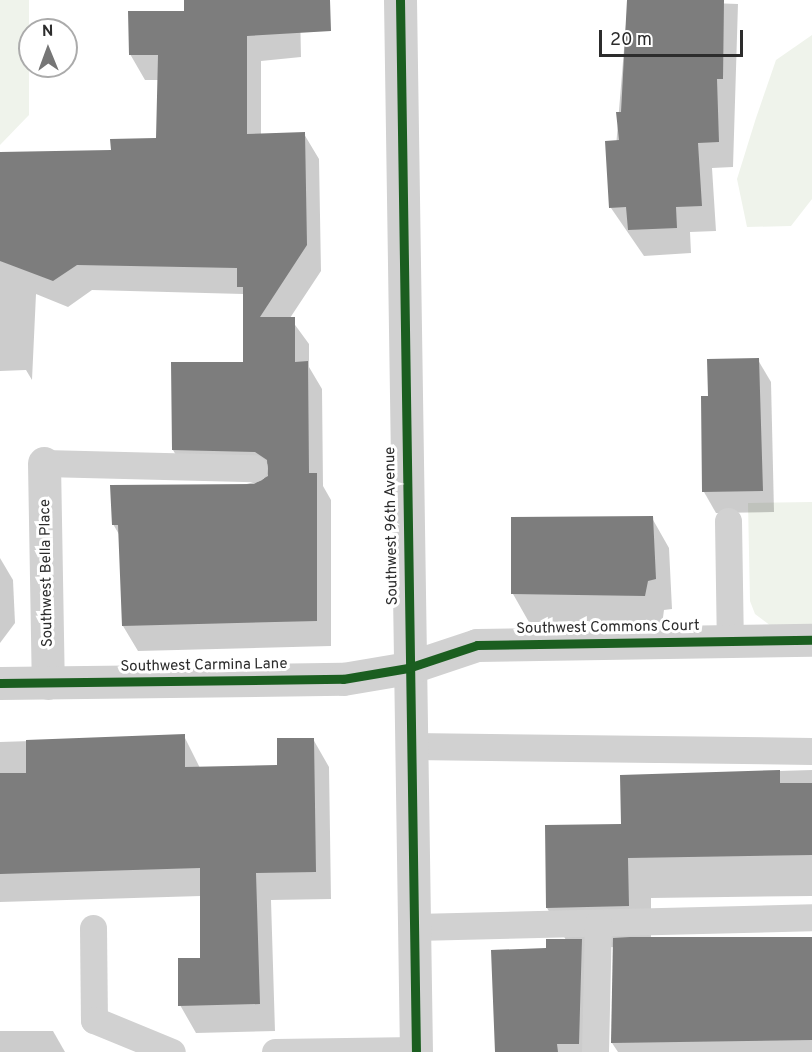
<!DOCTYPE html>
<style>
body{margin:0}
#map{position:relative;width:812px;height:1052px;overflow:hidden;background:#fff;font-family:Overpass,sans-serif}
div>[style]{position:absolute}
.green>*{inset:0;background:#eff3eb}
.shadow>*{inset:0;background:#0003}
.building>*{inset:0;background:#7d7d7d}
.lane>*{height:27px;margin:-13.5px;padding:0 13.5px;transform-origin:13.5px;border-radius:13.5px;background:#d1d1d1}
.street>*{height:33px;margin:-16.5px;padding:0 16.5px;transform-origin:16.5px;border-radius:16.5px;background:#d1d1d1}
.cycleway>*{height:9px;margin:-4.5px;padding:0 4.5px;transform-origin:4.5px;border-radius:4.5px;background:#1b5e20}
span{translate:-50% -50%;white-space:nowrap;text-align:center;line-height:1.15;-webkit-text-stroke:6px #fff;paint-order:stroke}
.street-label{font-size:15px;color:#2c2c2c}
.north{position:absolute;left:18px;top:18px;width:60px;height:60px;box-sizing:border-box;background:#fff;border:2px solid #ababab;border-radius:50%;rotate:359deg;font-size:16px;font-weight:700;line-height:24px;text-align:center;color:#2c2c2c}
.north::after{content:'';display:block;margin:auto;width:21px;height:27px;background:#767676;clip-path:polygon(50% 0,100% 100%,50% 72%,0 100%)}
.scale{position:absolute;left:599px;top:30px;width:144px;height:27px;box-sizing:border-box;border:3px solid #2c2c2c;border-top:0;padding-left:8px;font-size:18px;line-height:21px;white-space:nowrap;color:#2c2c2c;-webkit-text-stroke:4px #fff;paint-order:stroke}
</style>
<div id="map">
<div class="green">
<i style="clip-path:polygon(0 0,29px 0,29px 115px,0 145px)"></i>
<i style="clip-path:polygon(812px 35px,812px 199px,791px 226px,747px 227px,737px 179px,756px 118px,776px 60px)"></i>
<i style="clip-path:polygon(812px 502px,812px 628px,771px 626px,755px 614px,750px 601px,748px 503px)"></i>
</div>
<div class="shadow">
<i style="clip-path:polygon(186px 0,294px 0,300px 9px,301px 57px,261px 61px,261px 135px,304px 134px,319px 159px,321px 271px,290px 318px,309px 344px,309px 367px,322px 389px,323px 486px,331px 500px,331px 646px,138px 651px,123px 626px,120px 536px,113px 524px,267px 478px,188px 476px,173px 450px,245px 363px,243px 294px,92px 290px,68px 307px,36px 294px,32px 380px,26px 370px,0 371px,0 153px,112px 152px,158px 139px,159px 80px,145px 80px,130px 54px,186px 13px)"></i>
<i style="clip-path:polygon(628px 0,738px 4px,733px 167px,712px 168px,716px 231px,690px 232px,691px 253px,644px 256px,611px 208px)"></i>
<i style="clip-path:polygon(758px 360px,771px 382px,774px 512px,716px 513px,704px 492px,709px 398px)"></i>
<i style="clip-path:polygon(652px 518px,669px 548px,672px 609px,664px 610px,662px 625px,530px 624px,513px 594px)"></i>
<i style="clip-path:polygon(0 558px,13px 580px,15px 623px,0 643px)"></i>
<i style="clip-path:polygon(184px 736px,200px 768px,278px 766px,313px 739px,329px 767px,331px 899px,271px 900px,275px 1031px,196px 1033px,180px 1005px,201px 959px,201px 896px,0 902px,0 742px)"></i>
<i style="clip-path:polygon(812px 770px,812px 896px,651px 898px,651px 939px,812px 938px,812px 1052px,618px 1052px,612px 1043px,615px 947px,585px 948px,585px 1052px,500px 1052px,548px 949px,566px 940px,547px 908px,622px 826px,622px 776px)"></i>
<i style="clip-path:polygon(0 1031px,53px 1031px,65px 1052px,0 1052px)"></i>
</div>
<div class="building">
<i style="clip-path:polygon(184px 0,330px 0,331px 31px,247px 36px,247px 134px,305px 132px,307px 245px,260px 317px,295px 317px,295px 362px,308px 361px,309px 473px,317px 473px,317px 621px,122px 626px,118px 525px,112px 525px,110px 485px,254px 484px,268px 476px,267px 460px,255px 452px,172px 450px,171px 362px,243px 362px,243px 287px,237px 287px,237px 268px,77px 265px,53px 281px,0 261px,0 152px,111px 150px,110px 139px,156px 138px,158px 55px,129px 55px,128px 11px,184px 11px)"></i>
<i style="clip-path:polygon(627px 0,724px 0,723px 79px,717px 79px,719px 142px,698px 143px,702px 206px,676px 207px,677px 228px,628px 230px,626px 207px,609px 208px,605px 141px,619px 140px,616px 112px,621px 112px)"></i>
<i style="clip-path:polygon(759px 358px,763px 491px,702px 492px,701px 396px,708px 396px,707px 359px)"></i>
<i style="clip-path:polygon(653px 516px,656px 579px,648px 581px,645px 596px,511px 594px,511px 517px)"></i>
<i style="clip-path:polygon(185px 734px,185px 767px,277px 765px,277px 738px,314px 738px,316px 872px,256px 873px,260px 1004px,178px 1006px,178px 958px,200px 958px,200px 868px,0 874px,0 773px,26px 773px,26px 740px)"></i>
<i style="clip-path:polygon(780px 770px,780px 783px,812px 783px,812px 855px,628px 858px,629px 906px,546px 908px,545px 825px,621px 824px,620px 775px)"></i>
<i style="clip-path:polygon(630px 937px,812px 937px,812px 1040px,611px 1043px,613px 938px)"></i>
<i style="clip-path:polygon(546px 939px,582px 939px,579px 1044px,557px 1044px,558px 1052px,495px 1052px,491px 950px,546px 948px)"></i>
</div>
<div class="lane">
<i style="left:44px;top:463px;width:210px;rotate:1.4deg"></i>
<i style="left:728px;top:521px;width:121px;rotate:89.1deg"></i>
<i style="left:412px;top:746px;width:400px;rotate:0.7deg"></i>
<i style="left:415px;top:927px;width:397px;rotate:-1.4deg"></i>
<i style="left:93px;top:928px;width:92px;rotate:89.4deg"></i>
<i style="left:94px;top:1020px;width:84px;rotate:22.3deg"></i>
<i style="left:275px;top:1052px;width:141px;rotate:-0.8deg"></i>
<i style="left:595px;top:1052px;width:129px;rotate:-88.7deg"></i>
</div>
<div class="street">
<i style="left:400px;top:0;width:1052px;rotate:89.13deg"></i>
<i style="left:44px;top:463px;width:220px;rotate:89deg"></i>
<i style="left:0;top:683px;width:343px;rotate:-0.7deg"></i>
<i style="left:343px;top:679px;width:66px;rotate:-9.6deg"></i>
<i style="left:408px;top:668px;width:73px;rotate:-18.4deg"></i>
<i style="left:477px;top:645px;width:335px;rotate:-0.9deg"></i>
</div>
<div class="cycleway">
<i style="left:400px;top:0;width:1052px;rotate:89.13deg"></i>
<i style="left:0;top:683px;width:343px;rotate:-0.7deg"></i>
<i style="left:343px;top:679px;width:66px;rotate:-9.6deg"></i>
<i style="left:408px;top:668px;width:73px;rotate:-18.4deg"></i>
<i style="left:477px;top:645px;width:335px;rotate:-0.9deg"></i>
</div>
<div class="street-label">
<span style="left:392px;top:526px;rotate:-91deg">Southwest 96th Avenue</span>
<span style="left:47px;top:573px;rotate:-91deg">Southwest Bella Place</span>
<span style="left:608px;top:628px;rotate:-1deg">Southwest Commons Court</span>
<span style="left:204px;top:666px;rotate:-1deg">Southwest Carmina Lane</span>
</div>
<div class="north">N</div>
<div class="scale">20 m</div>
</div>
